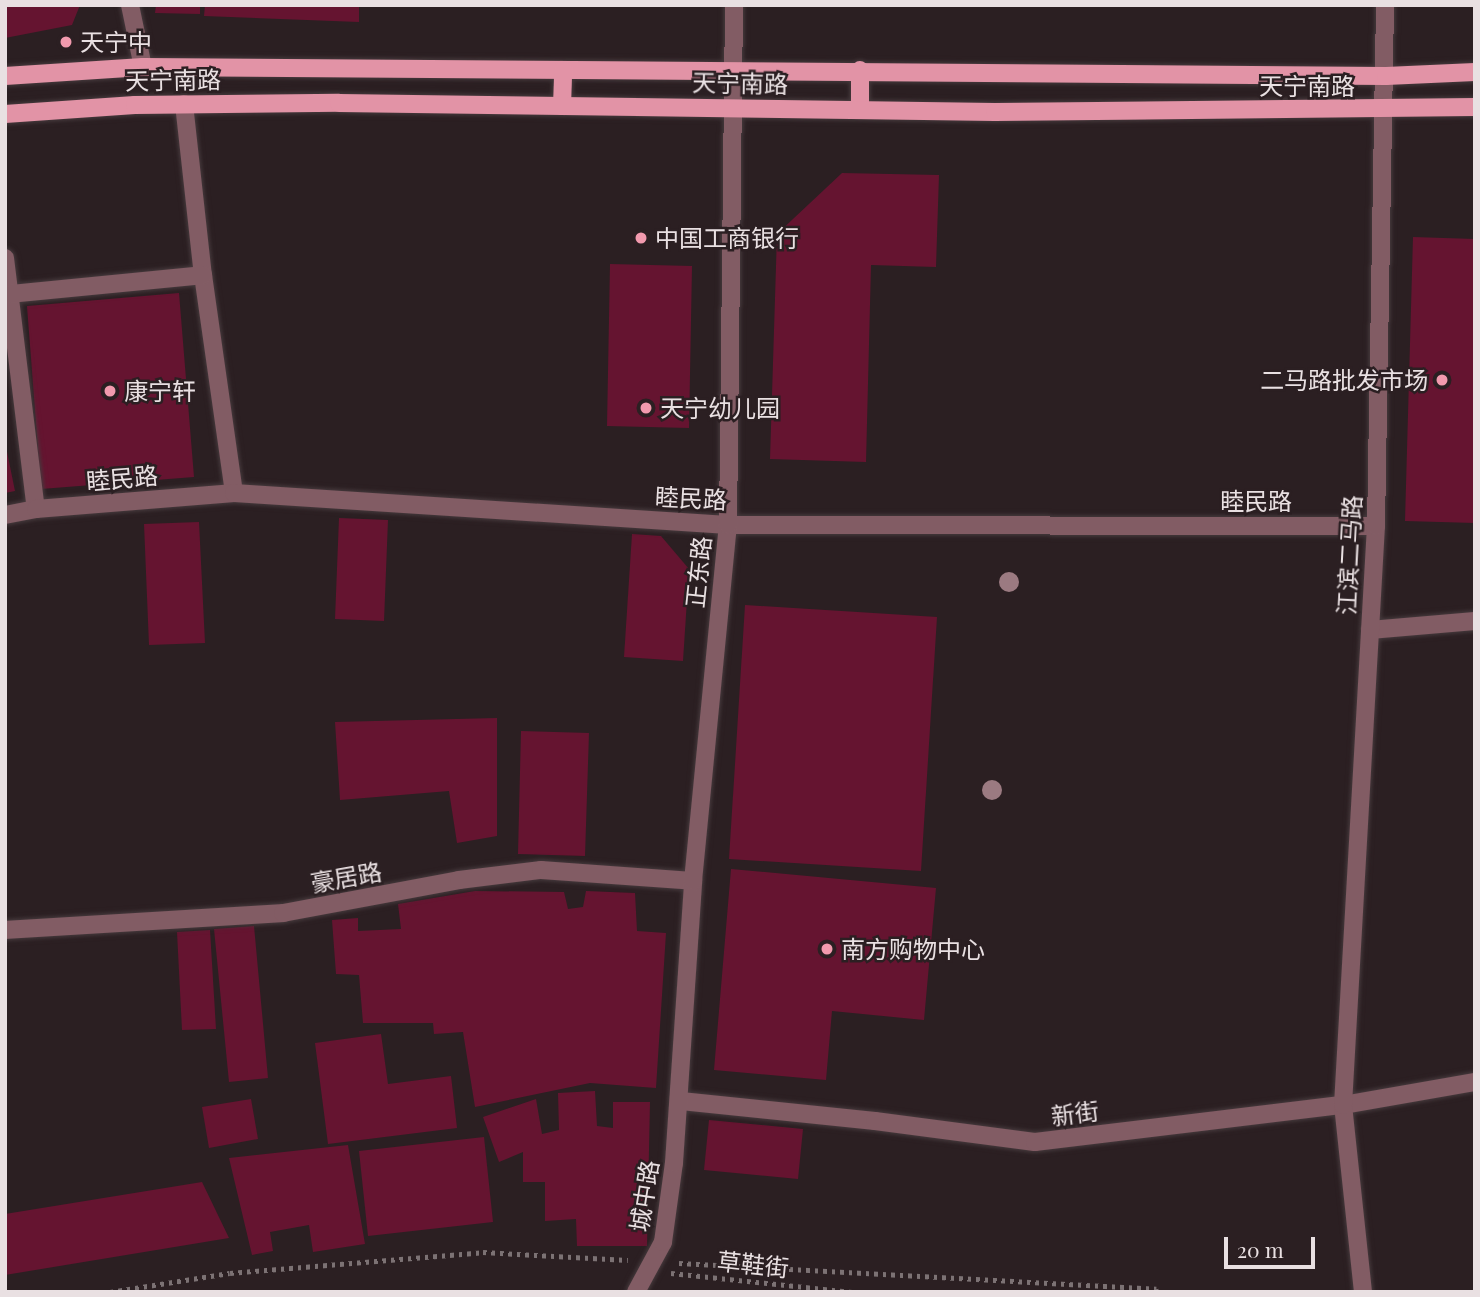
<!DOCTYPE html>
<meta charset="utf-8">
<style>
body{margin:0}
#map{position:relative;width:1480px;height:1297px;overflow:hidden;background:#2b1f22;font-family:"Playfair Display","Noto Sans SC",serif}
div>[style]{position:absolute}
.building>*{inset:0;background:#651430}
.path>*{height:4.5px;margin-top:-2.25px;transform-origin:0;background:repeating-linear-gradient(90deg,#7c7274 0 3.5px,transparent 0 8.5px)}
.roads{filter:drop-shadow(0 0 2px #463a3d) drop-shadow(0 0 2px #463a3d)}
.minor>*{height:18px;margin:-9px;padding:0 9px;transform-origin:9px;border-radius:9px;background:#825c64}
.major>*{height:18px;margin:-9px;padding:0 9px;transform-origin:9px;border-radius:9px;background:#e293a6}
.trees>*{width:20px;height:20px;margin:-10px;border-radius:50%;background:#9b7a81}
.dots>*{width:19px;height:19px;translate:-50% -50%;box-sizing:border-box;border:4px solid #2b1f22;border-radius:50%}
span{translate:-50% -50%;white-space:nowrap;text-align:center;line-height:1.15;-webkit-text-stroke:5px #2b1f22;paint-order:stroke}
.poi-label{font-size:24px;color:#e9e0e2}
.left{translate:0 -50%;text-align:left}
.right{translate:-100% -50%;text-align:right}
.street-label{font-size:24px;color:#e9e0e2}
.frame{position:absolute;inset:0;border:7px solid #e9e0e2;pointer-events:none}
.scale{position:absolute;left:1224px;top:1237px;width:91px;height:32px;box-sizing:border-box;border:4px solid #e9e0e2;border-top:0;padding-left:9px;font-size:21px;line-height:24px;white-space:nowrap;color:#e9e0e2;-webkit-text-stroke:5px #2b1f22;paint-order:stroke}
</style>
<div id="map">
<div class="building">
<i style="clip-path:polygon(5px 5px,80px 5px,72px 25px,5px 38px)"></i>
<i style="clip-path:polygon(156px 5px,200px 5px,200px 14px,155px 13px)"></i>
<i style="clip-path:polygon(205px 5px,359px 5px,359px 22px,204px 16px)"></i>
<i style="clip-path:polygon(842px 173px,939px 175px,936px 267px,871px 265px,866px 462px,770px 459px,777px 234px)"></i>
<i style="clip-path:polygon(1413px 237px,1475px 239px,1475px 523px,1405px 521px)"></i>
<i style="clip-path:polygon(610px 264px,692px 266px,689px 428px,607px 426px)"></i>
<i style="clip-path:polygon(179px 293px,194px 477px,41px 489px,27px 306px)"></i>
<i style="clip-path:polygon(5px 442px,15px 491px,5px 493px)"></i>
<i style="clip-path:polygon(339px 518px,388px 520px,384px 621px,335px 619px)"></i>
<i style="clip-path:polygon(199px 522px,205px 643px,149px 645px,144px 524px)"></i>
<i style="clip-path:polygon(632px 534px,661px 536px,689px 569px,683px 661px,624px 657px)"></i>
<i style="clip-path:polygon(745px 605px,937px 617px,921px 871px,729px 859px)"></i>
<i style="clip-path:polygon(497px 718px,497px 836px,457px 843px,449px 791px,340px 800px,335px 722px)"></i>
<i style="clip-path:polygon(521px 731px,589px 733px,585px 856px,518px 854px)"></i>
<i style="clip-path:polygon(731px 869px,936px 888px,924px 1020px,832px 1011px,826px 1080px,714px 1070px)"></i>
<i style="clip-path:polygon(475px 891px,564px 892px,568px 909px,583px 907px,586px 891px,635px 893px,637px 931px,666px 933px,656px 1088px,590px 1083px,475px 1107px,463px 1032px,434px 1034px,433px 1023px,363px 1023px,359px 975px,336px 974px,332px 920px,358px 918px,358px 931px,401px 929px,398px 904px)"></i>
<i style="clip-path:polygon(254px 926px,268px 1078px,229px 1082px,214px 929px)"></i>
<i style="clip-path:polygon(210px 930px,216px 1029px,182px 1030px,177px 932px)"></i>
<i style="clip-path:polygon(381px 1034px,388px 1084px,451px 1076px,457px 1128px,328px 1144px,315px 1043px)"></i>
<i style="clip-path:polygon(595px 1091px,597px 1126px,613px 1128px,613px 1102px,650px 1102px,647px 1246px,577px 1246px,576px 1219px,545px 1221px,545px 1182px,523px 1182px,523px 1152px,499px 1162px,483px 1117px,536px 1099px,542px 1134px,559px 1130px,558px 1093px)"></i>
<i style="clip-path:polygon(251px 1099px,258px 1139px,209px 1148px,202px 1107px)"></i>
<i style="clip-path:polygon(709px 1120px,803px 1129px,798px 1179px,704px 1170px)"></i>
<i style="clip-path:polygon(484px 1137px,493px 1222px,368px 1236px,359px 1151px)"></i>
<i style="clip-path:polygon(348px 1145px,365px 1244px,313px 1252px,309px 1225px,270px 1232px,273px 1251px,252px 1255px,229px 1158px)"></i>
<i style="clip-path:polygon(202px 1182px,229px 1238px,5px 1275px,5px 1214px)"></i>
</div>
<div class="path">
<i style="left:679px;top:1263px;width:478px;rotate:3.1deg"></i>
<i style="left:1156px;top:1289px;width:3px;rotate:72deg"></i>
<i style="left:671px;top:1273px;width:182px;rotate:6deg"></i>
<i style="left:110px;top:1292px;width:121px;rotate:-9deg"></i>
<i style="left:230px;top:1273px;width:254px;rotate:-4.7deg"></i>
<i style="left:483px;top:1252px;width:145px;rotate:3.2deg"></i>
</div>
<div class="roads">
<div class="minor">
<i style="left:130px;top:5px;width:63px;rotate:78.2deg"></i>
<i style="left:184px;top:104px;width:172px;rotate:83.7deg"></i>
<i style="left:203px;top:275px;width:220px;rotate:81.9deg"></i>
<i style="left:5px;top:258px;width:253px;rotate:83deg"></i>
<i style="left:10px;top:294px;width:194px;rotate:-5.6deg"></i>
<i style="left:5px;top:515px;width:32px;rotate:-11deg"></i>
<i style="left:36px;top:509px;width:199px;rotate:-4.6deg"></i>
<i style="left:234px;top:493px;width:495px;rotate:3.7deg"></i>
<i style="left:728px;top:525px;width:648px;rotate:0.09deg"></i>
<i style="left:1370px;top:630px;width:105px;rotate:-4.9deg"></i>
<i style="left:5px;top:930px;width:279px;rotate:-3.5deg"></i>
<i style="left:283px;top:913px;width:179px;rotate:-10.6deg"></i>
<i style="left:459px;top:880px;width:83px;rotate:-7deg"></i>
<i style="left:541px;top:870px;width:152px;rotate:4.1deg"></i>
<i style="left:681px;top:1101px;width:195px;rotate:5.9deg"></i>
<i style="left:875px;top:1121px;width:161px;rotate:7.5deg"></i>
<i style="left:1035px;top:1142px;width:310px;rotate:-6.9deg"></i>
<i style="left:1343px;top:1105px;width:134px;rotate:-9.9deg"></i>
<i style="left:636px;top:1292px;width:57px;rotate:-61.6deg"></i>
<i style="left:663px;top:1242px;width:80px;rotate:-82.1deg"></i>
<i style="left:674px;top:1163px;width:283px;rotate:-86.1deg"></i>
<i style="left:693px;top:881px;width:358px;rotate:-84.4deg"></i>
<i style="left:728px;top:525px;width:520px;rotate:-89.34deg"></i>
<i style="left:1363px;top:1292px;width:188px;rotate:-96.1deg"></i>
<i style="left:1343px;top:1105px;width:580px;rotate:-86.74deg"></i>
<i style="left:1376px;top:526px;width:521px;rotate:-89.01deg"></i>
</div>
<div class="major">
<i style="left:5px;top:76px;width:138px;rotate:-3.7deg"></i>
<i style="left:143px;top:67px;width:1243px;rotate:0.41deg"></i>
<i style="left:1386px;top:76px;width:89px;rotate:-2.6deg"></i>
<i style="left:562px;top:106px;width:36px;rotate:-88deg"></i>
<i style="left:860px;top:109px;width:39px;rotate:-90deg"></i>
<i style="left:5px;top:114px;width:130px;rotate:-4deg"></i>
<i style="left:135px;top:105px;width:204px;rotate:-0.6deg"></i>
<i style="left:339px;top:103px;width:656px;rotate:0.79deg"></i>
<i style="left:995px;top:112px;width:480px;rotate:-0.6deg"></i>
</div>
</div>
<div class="trees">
<i style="left:1009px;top:582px"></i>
<i style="left:992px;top:790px"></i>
</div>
<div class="dots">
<i style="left:66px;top:42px;background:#f29aae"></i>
<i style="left:641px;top:238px;background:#f29aae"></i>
<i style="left:1442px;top:380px;background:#f29aae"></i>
<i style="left:110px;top:391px;background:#f29aae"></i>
<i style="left:646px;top:408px;background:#f29aae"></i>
<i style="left:827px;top:949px;background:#f29aae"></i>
</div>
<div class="poi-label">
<span class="left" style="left:80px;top:42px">天宁中</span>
<span class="left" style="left:655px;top:238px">中国工商银行</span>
<span class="right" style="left:1428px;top:380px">二马路批发市场</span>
<span class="left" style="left:124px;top:391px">康宁轩</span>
<span class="left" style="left:660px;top:408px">天宁幼儿园</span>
<span class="left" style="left:841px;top:949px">南方购物中心</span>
</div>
<div class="street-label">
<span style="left:173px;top:80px;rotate:-1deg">天宁南路</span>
<span style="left:740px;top:83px;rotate:1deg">天宁南路</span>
<span style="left:1307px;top:86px">天宁南路</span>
<span style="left:122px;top:478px;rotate:-5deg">睦民路</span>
<span style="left:691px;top:498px;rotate:3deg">睦民路</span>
<span style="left:1256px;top:501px">睦民路</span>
<span style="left:1349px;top:555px;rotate:-87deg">江滨二马路</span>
<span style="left:698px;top:572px;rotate:-84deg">正东路</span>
<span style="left:346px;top:877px;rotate:-10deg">豪居路</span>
<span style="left:1075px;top:1113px;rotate:-7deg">新街</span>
<span style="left:644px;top:1196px;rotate:-81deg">城中路</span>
<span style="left:753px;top:1264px;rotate:6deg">草鞋街</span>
</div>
<div class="frame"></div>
<div class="scale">20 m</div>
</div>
